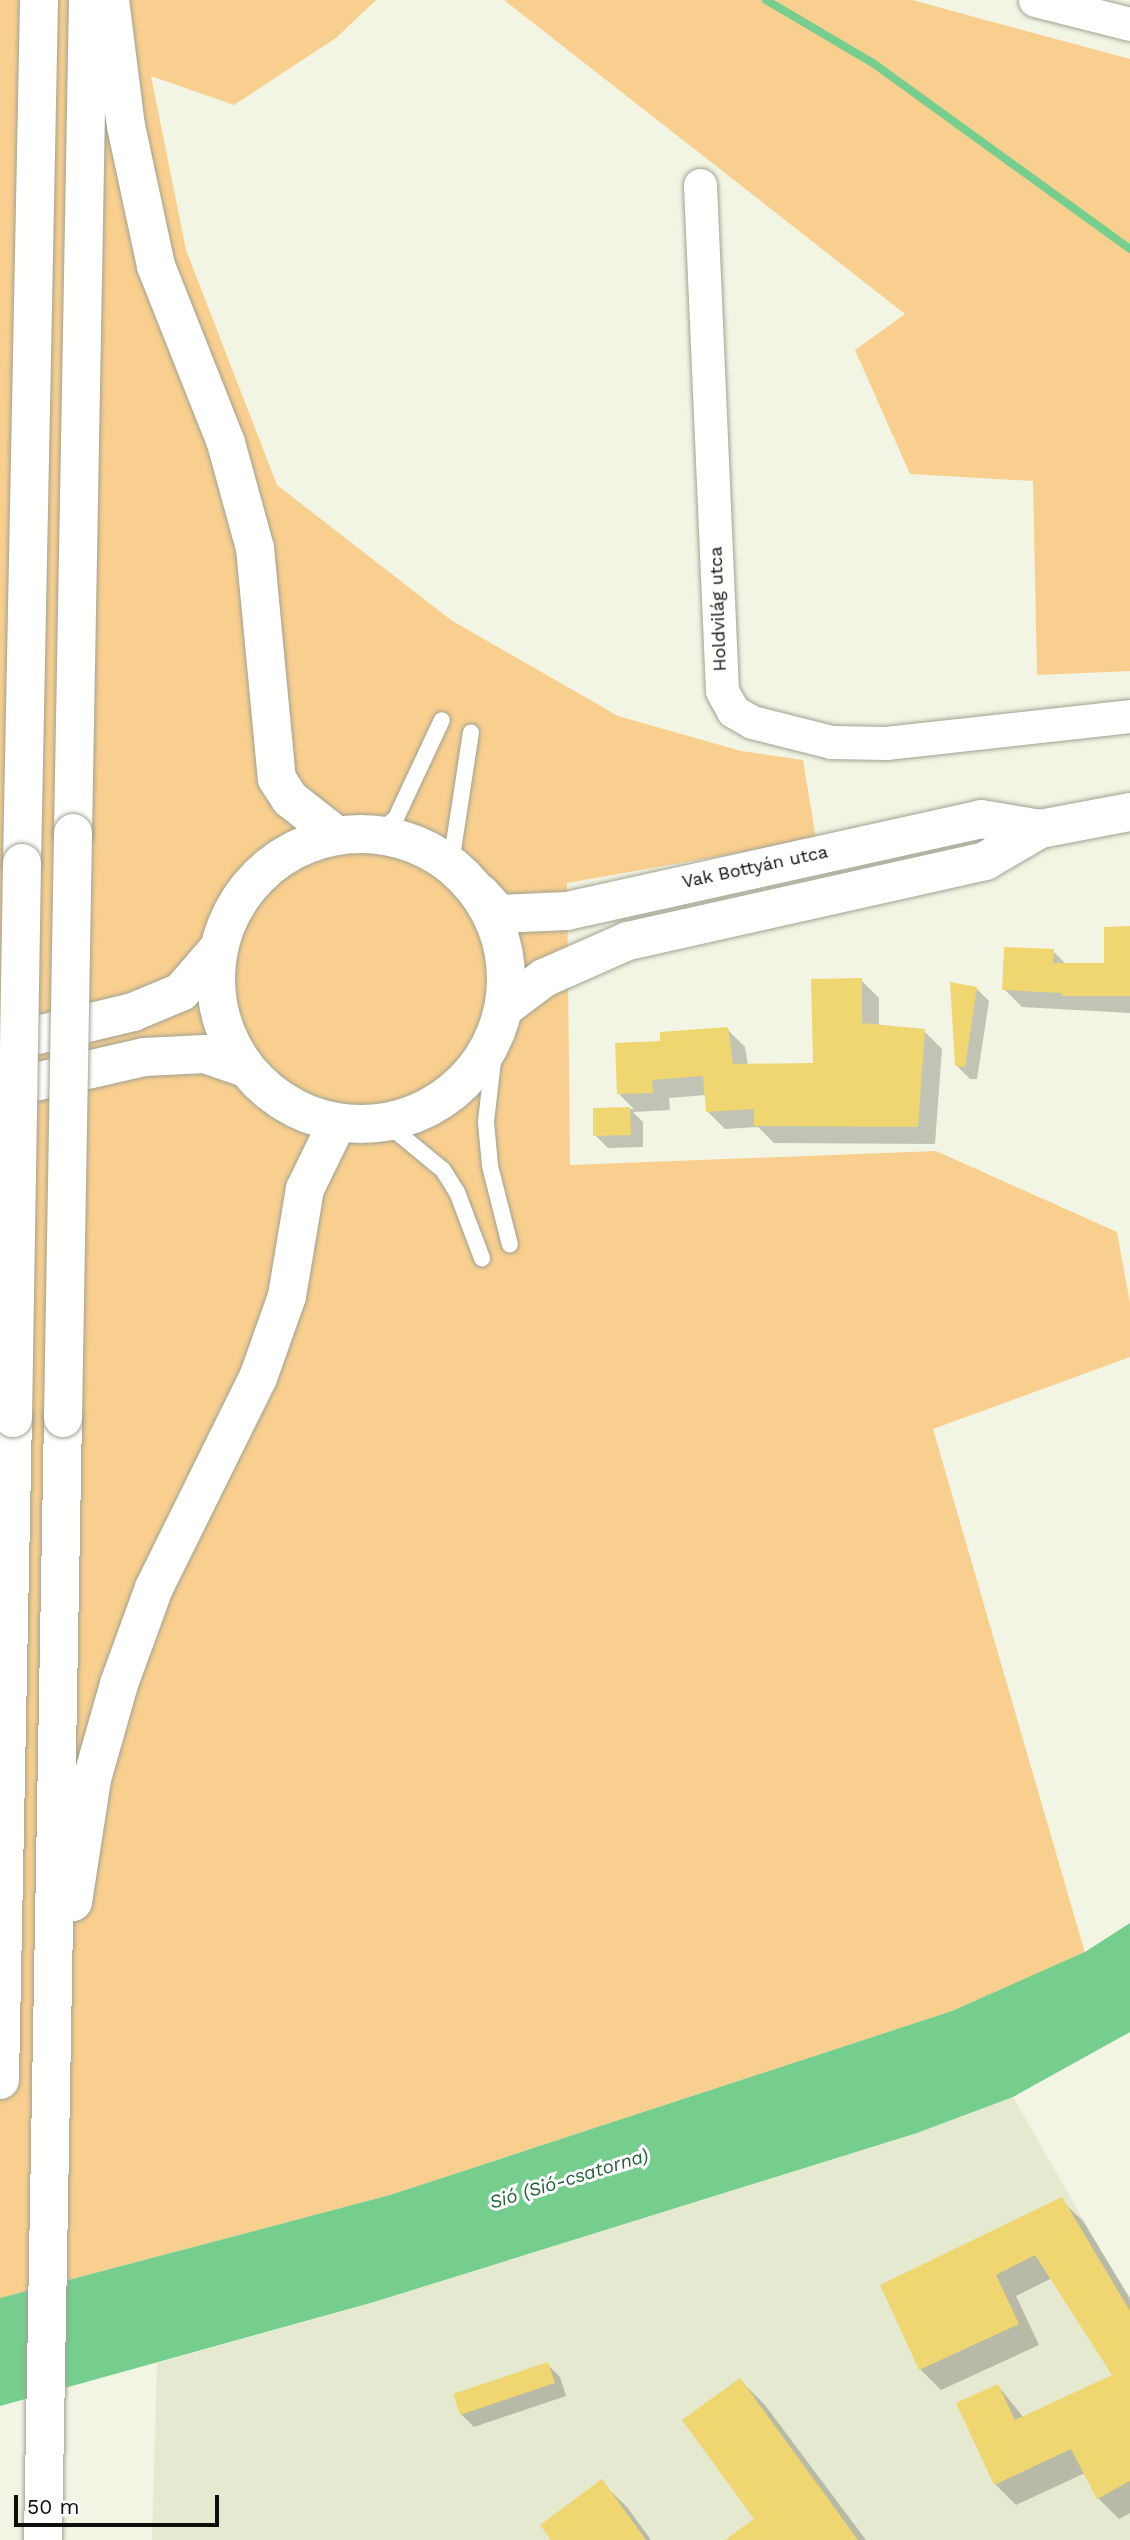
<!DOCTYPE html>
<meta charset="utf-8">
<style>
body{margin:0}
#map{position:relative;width:1130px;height:2540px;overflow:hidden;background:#f2f5e3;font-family:"Work Sans",sans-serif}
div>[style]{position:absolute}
.built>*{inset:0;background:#e5e9d0}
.green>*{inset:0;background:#f9cf8f}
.water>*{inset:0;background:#75ce8e}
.shadow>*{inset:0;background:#0003}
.stream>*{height:8px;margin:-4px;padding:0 4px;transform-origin:4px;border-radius:4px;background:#75ce8e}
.building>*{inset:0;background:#efd671}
.roads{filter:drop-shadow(0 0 2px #a0a292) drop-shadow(0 0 2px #a0a292)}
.lane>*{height:16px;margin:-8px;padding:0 8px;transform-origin:8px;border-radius:8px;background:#fff}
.street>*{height:33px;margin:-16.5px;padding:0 16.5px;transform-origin:16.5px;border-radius:16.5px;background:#fff}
.primary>*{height:38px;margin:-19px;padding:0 19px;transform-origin:19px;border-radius:19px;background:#fff}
.primary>.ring{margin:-19px;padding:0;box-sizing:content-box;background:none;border:38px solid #fff;border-radius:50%}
.highway>*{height:38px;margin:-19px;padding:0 19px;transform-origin:19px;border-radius:19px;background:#fff}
.bridges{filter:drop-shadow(0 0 2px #a0a292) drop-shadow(0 0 2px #a0a292)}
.highway-bridge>*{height:38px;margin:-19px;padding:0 19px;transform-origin:19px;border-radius:19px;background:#fff}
span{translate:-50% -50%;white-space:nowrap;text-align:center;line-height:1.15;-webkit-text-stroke:6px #fff;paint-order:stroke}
.street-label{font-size:18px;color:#0e0f0a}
.water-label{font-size:19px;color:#205f36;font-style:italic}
.scale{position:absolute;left:14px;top:2495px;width:205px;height:32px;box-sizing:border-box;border:4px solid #0e0f0a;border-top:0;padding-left:9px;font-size:21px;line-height:24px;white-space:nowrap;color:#0e0f0a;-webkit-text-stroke:5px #fff;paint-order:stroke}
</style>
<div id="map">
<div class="built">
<i style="clip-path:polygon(1013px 2097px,1130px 2301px,1130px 2540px,152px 2540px,157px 2363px,374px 2302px,917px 2133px)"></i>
</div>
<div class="green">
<i style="clip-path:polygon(0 0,376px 0,336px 38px,234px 105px,151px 76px,186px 250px,277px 485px,451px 620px,618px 716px,741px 751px,803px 760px,816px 839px,567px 883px,570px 1165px,936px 1151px,1117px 1232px,1130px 1303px,1130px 1357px,933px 1429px,1085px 1953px,952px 2011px,390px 2195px,0 2298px)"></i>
<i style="clip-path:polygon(504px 0,912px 0,1130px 59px,1130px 671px,1037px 675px,1033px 481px,910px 474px,855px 350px,905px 314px)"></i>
</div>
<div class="water">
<i style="clip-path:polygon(1130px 1923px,1130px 2032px,1013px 2097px,917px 2133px,374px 2302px,0 2406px,0 2298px,390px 2195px,952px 2011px,1085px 1952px)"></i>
</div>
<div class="shadow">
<i style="clip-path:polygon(1130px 928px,1130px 1013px,1022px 1007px,1004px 989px,1053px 951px,1067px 965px,1105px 964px)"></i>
<i style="clip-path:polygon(861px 980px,879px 998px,879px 1026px,924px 1031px,942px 1049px,935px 1144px,774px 1143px,758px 1127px,725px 1129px,707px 1111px,706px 1095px,669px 1098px,670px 1110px,633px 1112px,643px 1122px,643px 1147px,608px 1148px,595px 1135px,594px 1110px,634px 1109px,619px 1094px,662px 1042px,727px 1029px,745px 1047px,748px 1065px,814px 1065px)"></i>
<i style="clip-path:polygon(976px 988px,989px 1001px,977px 1079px,970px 1079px,957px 1066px)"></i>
<i style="clip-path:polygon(1061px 2200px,1083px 2221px,1130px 2298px,1130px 2513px,1119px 2519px,1098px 2498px,1085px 2473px,1016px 2505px,995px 2484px,998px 2386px,1024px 2418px,1114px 2376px,1052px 2278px,1016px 2296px,1039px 2345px,941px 2390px,920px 2369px,882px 2286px)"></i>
<i style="clip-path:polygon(547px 2364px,560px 2377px,566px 2396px,474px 2427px,461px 2414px)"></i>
<i style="clip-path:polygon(740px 2380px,765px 2405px,866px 2540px,728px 2540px,756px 2519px)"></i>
<i style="clip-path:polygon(601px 2482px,627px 2507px,651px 2540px,553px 2540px)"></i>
</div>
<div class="stream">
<i style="left:766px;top:0;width:124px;rotate:30.5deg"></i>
<i style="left:873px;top:63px;width:317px;rotate:35.9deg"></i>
</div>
<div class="building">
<i style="clip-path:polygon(1130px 926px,1130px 996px,1062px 996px,1062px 993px,1002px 990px,1004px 947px,1054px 949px,1053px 963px,1104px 963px,1104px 927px)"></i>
<i style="clip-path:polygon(862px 978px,862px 1023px,925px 1029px,918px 1127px,754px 1126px,754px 1109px,706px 1112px,703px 1076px,652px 1080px,653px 1093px,617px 1094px,615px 1043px,660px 1041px,660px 1032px,728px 1027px,733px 1064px,813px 1063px,811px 979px)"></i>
<i style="clip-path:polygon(950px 982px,977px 987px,965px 1067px,955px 1066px)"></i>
<i style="clip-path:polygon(630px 1107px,631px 1135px,593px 1136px,593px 1108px)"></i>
<i style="clip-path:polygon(1062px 2197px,1130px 2311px,1130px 2481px,1097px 2499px,1071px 2449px,994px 2485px,956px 2403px,998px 2384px,1015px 2420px,1112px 2375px,1035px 2255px,996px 2275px,1019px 2324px,919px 2370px,880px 2285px)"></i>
<i style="clip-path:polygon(548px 2362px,555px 2383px,460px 2415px,453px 2394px)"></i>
<i style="clip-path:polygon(740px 2378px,858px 2540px,725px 2540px,754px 2519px,682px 2420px)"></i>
<i style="clip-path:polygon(602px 2479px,646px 2540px,551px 2540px,540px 2525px)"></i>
</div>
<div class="roads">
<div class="lane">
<i style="left:377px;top:833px;width:24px;rotate:-38deg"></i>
<i style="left:396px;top:818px;width:108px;rotate:-64.9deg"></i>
<i style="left:451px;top:863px;width:132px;rotate:-81.3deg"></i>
<i style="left:496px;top:1035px;width:88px;rotate:96.6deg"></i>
<i style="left:486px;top:1122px;width:44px;rotate:84.8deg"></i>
<i style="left:490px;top:1166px;width:81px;rotate:75.8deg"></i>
<i style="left:386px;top:1123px;width:74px;rotate:39.5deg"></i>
<i style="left:443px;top:1170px;width:26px;rotate:58deg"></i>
<i style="left:457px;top:1192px;width:71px;rotate:69.3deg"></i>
</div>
<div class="street">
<i style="left:1035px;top:0;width:98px;rotate:14.2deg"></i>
<i style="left:700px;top:185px;width:506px;rotate:87.51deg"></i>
<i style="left:722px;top:691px;width:23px;rotate:61deg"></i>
<i style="left:733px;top:711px;width:22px;rotate:30deg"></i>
<i style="left:752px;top:722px;width:81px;rotate:14.2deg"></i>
<i style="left:831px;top:742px;width:55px;rotate:1deg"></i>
<i style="left:886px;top:743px;width:245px;rotate:-6.3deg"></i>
</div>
<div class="primary">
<i class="ring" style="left:216px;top:834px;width:252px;height:252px"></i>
<i style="left:480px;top:893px;width:28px;rotate:48deg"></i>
<i style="left:499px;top:914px;width:68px;rotate:-2.5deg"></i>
<i style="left:567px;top:911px;width:424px;rotate:-12.5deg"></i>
<i style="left:981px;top:819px;width:60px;rotate:9.6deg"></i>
<i style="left:504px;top:1008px;width:50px;rotate:-36.9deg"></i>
<i style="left:544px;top:978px;width:92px;rotate:-23.8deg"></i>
<i style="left:628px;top:941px;width:366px;rotate:-12.6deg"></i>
<i style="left:985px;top:861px;width:64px;rotate:-30.2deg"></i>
<i style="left:1040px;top:829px;width:92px;rotate:-10.7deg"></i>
<i style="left:0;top:1044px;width:137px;rotate:-13.5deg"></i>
<i style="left:133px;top:1012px;width:52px;rotate:-22.6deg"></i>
<i style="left:181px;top:992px;width:57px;rotate:-49.3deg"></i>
<i style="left:0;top:1090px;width:148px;rotate:-12.9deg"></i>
<i style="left:144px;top:1057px;width:61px;rotate:-2.8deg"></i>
<i style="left:205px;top:1054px;width:42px;rotate:19.3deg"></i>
</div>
<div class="highway">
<i style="left:110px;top:0;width:127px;rotate:82.8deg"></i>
<i style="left:126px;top:126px;width:143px;rotate:77.9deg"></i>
<i style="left:156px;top:266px;width:190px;rotate:68.4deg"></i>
<i style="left:226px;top:443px;width:109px;rotate:74.6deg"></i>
<i style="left:255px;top:548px;width:232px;rotate:84.6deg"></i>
<i style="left:277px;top:779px;width:24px;rotate:57deg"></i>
<i style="left:290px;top:799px;width:58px;rotate:38deg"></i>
<i style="left:73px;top:833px;width:833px;rotate:-88.97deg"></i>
<i style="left:22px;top:863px;width:863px;rotate:-88.87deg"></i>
<i style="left:73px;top:1902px;width:124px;rotate:-81.2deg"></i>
<i style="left:92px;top:1779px;width:99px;rotate:-74.1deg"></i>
<i style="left:119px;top:1684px;width:102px;rotate:-70deg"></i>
<i style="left:154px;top:1588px;width:234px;rotate:-63.7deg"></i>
<i style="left:258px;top:1378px;width:87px;rotate:-70.5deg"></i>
<i style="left:287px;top:1296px;width:109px;rotate:-80.5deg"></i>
<i style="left:305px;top:1189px;width:73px;rotate:-64.1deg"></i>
<i style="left:0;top:2080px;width:662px;rotate:-88.88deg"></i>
<i style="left:43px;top:2540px;width:1122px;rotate:-88.98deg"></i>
</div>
</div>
<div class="bridges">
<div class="highway-bridge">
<i style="left:13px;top:1418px;width:555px;rotate:-89.07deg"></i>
<i style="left:63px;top:1418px;width:585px;rotate:-89.02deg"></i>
</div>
</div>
<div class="street-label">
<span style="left:718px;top:609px;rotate:-92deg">Holdvilág utca</span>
<span style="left:755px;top:867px;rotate:-12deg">Vak Bottyán utca</span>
</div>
<div class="water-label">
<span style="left:569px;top:2179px;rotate:-17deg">Sió (Sió-csatorna)</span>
</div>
<div class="scale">50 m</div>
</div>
